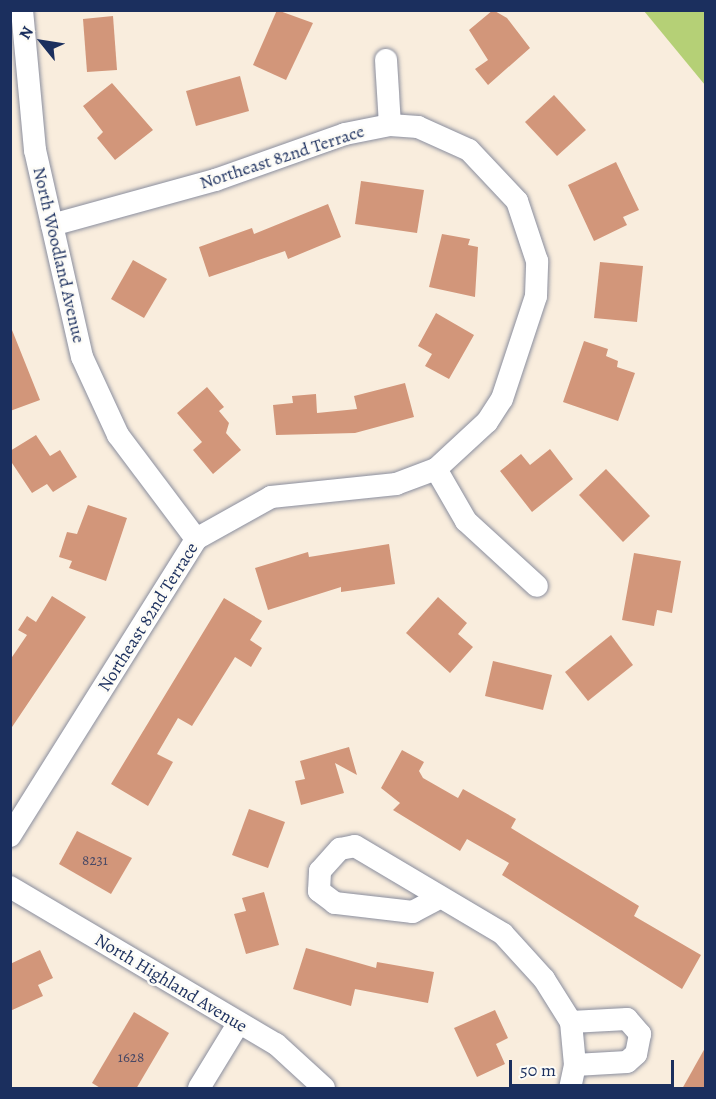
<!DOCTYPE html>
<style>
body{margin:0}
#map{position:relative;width:716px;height:1099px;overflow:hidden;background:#f9eddd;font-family:Alegreya,serif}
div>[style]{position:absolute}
.green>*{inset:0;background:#b5d076}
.building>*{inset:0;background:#d2967a}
.roads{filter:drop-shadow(0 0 2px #8a8e9e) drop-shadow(0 0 2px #8a8e9e)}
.minor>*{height:22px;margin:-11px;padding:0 11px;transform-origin:11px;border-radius:11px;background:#fff}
span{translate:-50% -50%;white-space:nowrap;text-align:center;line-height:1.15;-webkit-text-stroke:5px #fdfcf7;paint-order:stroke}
.number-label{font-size:15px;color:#494965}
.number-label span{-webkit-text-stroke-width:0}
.street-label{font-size:18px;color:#1b2f5e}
.frame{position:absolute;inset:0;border:12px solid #1b2f5e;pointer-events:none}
.north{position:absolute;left:12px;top:12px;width:60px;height:60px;-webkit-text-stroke:4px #fdfcf7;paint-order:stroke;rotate:300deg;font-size:16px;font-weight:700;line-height:24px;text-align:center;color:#1b2f5e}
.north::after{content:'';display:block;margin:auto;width:21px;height:27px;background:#1b2f5e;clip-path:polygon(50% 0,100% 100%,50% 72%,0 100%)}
.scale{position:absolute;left:509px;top:1060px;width:165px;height:27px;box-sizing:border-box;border:3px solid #1b2f5e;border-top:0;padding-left:8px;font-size:18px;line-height:21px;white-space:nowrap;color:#1b2f5e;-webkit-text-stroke:4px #fdfcf7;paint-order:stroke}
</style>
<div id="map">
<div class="green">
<i style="clip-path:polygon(644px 11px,705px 11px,705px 85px)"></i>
</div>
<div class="building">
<i style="clip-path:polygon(277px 10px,313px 23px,286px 80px,253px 65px)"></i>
<i style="clip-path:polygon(493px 10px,507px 18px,530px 48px,488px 85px,475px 69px,488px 60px,469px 30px)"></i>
<i style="clip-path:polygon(113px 16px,117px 70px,87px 72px,83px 19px)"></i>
<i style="clip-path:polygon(240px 76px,249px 111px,196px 126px,186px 91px)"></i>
<i style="clip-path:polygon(112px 83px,153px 130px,115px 160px,97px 138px,103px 132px,83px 106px)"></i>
<i style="clip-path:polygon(554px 95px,586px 130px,557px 156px,525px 122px)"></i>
<i style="clip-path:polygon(616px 162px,639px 210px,623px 217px,627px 225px,594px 241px,568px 185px)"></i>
<i style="clip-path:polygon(361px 181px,424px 190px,417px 233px,355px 224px)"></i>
<i style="clip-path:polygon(328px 204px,341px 237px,288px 259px,285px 251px,209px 277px,199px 247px,252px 228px,254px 234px)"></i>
<i style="clip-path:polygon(442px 234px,470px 239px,468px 245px,478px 247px,475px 297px,429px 287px)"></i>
<i style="clip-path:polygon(133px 260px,167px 279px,144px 318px,111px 299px)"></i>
<i style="clip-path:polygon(600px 262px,643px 266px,637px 322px,594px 318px)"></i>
<i style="clip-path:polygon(436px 313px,474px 335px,449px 379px,425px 366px,432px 354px,418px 346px)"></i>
<i style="clip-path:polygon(10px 325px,40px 400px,10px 411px)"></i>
<i style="clip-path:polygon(584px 341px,608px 349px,606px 356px,618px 361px,617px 367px,635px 373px,618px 421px,563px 402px)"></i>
<i style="clip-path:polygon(405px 383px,414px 417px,355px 433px,276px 435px,273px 405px,293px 403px,292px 396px,316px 394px,317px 413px,357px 409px,354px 396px)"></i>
<i style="clip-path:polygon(207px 387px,224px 407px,219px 411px,229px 423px,226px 433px,241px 450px,213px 474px,193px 450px,202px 442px,177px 413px)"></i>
<i style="clip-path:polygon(36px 435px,50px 456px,60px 450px,77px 477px,53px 492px,47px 484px,32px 493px,10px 460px,10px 451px)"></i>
<i style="clip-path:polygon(550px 449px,573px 479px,532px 512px,500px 471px,521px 454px,530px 465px)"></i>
<i style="clip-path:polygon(606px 469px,650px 516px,623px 542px,579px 495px)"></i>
<i style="clip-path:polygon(88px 505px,127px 518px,106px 581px,69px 568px,72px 561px,59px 557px,67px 532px,77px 534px)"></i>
<i style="clip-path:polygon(389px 544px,395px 584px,341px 592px,341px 587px,268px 610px,255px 568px,308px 552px,309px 557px)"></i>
<i style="clip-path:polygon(634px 553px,681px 561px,672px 613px,657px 610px,654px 626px,622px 620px)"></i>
<i style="clip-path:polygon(52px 596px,86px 617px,10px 730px,10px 660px,27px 635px,18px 630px,27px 616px,36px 622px)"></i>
<i style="clip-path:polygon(438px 597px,467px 623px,458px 634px,473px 647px,450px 673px,406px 633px)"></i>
<i style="clip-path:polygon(224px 598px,262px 621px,250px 640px,262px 648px,251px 667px,235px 657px,192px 726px,178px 718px,157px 754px,173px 762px,148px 806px,111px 784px)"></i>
<i style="clip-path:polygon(611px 635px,633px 665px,588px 701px,565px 672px)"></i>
<i style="clip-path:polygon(493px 661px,552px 675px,543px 710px,485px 696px)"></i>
<i style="clip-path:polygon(349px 747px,357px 775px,335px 763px,344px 793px,301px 805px,295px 781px,305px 779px,300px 761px)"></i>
<i style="clip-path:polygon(402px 750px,424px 762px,419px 771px,423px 778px,458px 798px,463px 789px,516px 819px,511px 828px,639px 906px,634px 916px,701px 955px,682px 989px,502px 875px,509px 863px,467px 839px,460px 851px,393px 810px,400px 803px,381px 788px)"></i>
<i style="clip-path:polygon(249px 809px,285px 822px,268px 868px,232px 855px)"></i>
<i style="clip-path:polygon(77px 831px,132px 858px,111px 894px,59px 864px)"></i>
<i style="clip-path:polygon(264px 892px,279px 945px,246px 954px,234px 914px,246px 911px,242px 898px)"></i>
<i style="clip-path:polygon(306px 948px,376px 968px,377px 962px,434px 972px,428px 1003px,355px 989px,351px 1006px,293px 989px)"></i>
<i style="clip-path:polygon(40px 950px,53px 978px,38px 985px,43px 996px,10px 1011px,10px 964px)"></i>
<i style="clip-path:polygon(495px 1010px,508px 1038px,496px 1044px,505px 1064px,477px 1077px,454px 1028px)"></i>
<i style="clip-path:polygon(134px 1012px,169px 1033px,136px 1089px,102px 1089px,92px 1083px)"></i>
<i style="clip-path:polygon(705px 1048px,705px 1089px,682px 1089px)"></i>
</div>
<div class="roads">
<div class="minor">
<i style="left:22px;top:10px;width:141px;rotate:84.7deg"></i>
<i style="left:35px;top:150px;width:212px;rotate:77.2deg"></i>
<i style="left:82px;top:357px;width:86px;rotate:65.2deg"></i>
<i style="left:118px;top:435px;width:130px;rotate:53.1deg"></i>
<i style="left:386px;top:60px;width:65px;rotate:86.5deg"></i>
<i style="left:436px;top:469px;width:60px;rotate:60deg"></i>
<i style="left:466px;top:521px;width:96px;rotate:42.5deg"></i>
<i style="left:10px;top:836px;width:350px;rotate:-57.9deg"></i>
<i style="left:196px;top:539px;width:86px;rotate:-29.2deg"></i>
<i style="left:271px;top:497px;width:126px;rotate:-5.9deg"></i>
<i style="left:396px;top:484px;width:43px;rotate:-20.6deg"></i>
<i style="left:436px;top:469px;width:69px;rotate:-42.7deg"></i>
<i style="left:487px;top:422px;width:27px;rotate:-57deg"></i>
<i style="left:502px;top:399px;width:108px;rotate:-71.7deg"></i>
<i style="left:536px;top:296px;width:35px;rotate:-88deg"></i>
<i style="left:537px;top:261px;width:63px;rotate:-108.4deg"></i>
<i style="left:517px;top:201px;width:70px;rotate:-133.3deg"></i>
<i style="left:469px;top:150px;width:56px;rotate:-155.7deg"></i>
<i style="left:418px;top:127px;width:28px;rotate:-176deg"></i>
<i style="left:390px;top:125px;width:46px;rotate:168.7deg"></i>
<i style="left:345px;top:134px;width:138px;rotate:160.5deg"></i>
<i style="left:215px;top:180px;width:169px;rotate:164.6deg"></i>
<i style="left:10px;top:887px;width:309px;rotate:30.6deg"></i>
<i style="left:276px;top:1044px;width:65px;rotate:42.5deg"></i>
<i style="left:439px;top:898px;width:30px;rotate:152deg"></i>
<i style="left:413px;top:912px;width:79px;rotate:-173.4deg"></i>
<i style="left:335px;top:903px;width:20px;rotate:-143deg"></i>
<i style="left:319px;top:891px;width:20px;rotate:-87deg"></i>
<i style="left:320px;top:871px;width:30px;rotate:-48deg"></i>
<i style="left:340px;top:849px;width:15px;rotate:-11deg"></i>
<i style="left:355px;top:846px;width:172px;rotate:30.7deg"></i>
<i style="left:503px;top:934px;width:61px;rotate:47.7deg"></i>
<i style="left:544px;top:979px;width:51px;rotate:57.9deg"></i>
<i style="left:571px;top:1022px;width:43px;rotate:84.7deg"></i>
<i style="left:575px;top:1065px;width:24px;rotate:102deg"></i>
<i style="left:571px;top:1022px;width:56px;rotate:-3.1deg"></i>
<i style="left:627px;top:1019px;width:20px;rotate:49deg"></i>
<i style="left:640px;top:1034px;width:20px;rotate:101deg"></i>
<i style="left:636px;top:1054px;width:12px;rotate:138deg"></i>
<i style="left:627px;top:1062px;width:52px;rotate:176.7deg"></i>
<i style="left:199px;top:1088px;width:75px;rotate:-58.6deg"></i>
</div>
</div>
<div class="number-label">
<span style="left:95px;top:861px">8231</span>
<span style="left:131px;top:1058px">1628</span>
</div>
<div class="street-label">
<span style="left:282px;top:157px;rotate:-18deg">Northeast 82nd Terrace</span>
<span style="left:59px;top:255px;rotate:77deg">North Woodland Avenue</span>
<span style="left:148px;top:617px;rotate:-58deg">Northeast 82nd Terrace</span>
<span style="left:171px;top:983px;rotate:31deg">North Highland Avenue</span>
</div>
<div class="frame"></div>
<div class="north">N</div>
<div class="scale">50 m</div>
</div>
